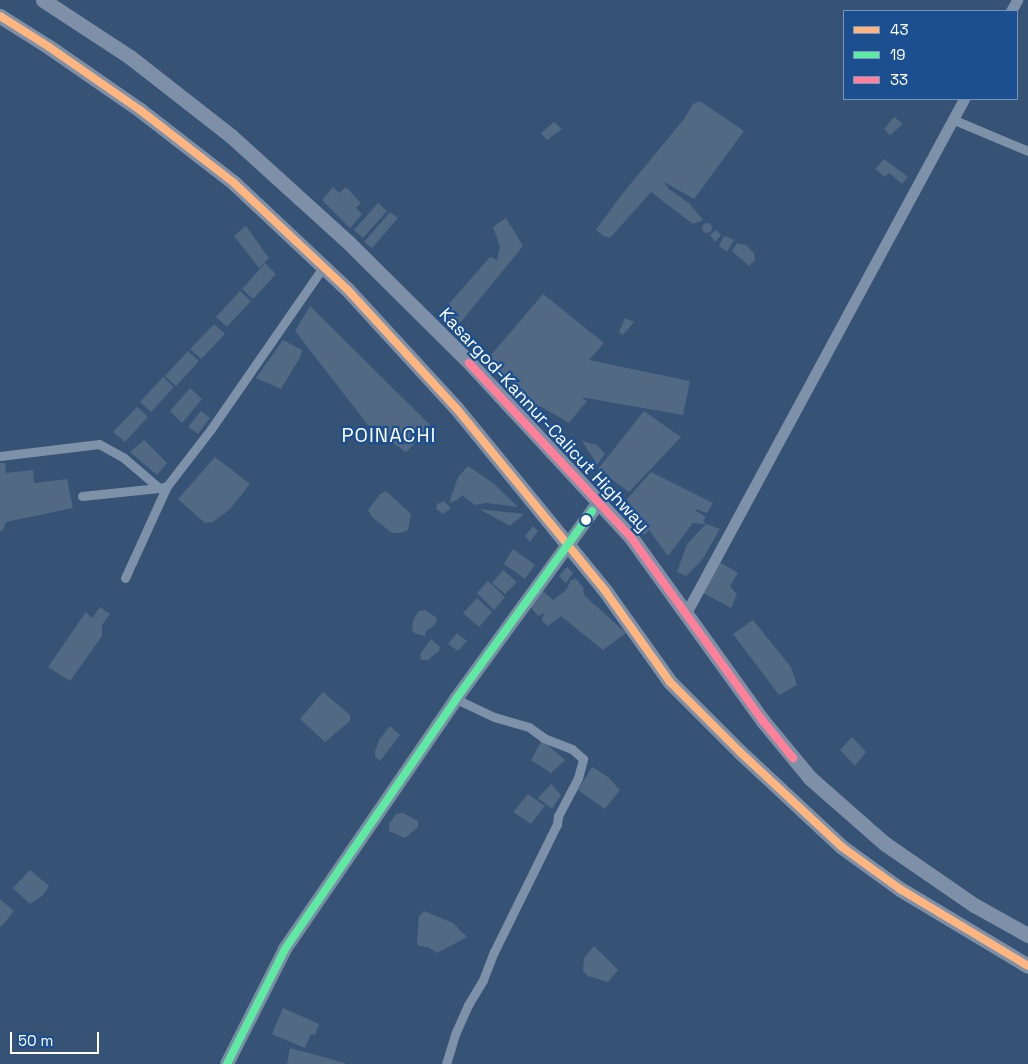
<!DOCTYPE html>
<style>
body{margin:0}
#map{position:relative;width:1028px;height:1064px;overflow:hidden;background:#365274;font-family:"Space Grotesk",sans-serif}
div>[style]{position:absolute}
.building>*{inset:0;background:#526984}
.round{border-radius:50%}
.minor>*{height:9px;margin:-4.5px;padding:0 4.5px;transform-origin:4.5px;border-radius:4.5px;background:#7d92a8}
.tertiary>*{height:11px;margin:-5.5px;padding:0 5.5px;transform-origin:5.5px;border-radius:5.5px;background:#7d92a8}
.secondary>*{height:14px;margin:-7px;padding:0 7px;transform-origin:7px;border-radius:7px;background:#798da4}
.trunk>*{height:15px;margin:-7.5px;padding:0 7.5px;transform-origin:7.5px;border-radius:7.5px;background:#7e90a7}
.bus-1>*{height:8px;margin:-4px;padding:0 4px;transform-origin:4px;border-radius:4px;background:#ffb580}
.bus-2>*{height:8px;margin:-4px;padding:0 4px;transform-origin:4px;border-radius:4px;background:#60e9a3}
.bus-3>*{height:8px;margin:-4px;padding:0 4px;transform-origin:4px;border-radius:4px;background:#ff8098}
.dots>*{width:14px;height:14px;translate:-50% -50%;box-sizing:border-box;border:2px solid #1b4f8f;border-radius:50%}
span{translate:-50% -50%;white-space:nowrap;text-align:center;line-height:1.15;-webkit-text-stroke:4.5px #1b4f8f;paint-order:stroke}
.street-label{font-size:18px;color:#fff}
.quarter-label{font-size:20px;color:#fff;letter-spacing:1px}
.legend{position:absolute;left:843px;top:10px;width:175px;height:90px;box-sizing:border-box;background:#1b4f8f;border:1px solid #7695bc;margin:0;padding:6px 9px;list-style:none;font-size:15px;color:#fff}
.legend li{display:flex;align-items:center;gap:10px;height:25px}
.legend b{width:25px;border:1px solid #7695bc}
.scale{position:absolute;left:10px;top:1032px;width:89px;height:22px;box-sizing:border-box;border:2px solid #fff;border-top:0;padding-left:6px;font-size:15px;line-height:18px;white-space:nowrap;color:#fff;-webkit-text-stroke:4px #1b4f8f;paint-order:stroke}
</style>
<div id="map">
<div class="building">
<i style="clip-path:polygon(700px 101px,744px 131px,694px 199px,664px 182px,669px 189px,689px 203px,703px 220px,693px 224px,651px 192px,610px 238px,604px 236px,596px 230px,619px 198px,684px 119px,693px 104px)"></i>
<i style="clip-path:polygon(894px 117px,903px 124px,890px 135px,884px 129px)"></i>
<i style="clip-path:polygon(554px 122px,562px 129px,547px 140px,541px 133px)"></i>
<i style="clip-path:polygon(884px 159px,908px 177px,902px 184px,889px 173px,885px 177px,875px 169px)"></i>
<i style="clip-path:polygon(333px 187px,339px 193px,346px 187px,361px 203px,356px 208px,362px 214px,350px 228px,322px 200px)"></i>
<i style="clip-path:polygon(378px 203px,387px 211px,363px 238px,354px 230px)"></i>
<i style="clip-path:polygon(390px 212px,398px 218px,372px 248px,364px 242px)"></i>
<i style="clip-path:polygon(506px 218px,523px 246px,460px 323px,440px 314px,490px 257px,497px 260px,500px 247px,493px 227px)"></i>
<i class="round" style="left:702px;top:223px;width:10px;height:10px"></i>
<i style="clip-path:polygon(246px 226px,269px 258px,259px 268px,234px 236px)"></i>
<i style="clip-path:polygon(716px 230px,721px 235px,715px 242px,710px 235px)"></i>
<i style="clip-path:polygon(724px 236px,734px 240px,727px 252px,719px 246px)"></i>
<i style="clip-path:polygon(737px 243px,746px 245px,754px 253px,755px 260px,749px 266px,732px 251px)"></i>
<i style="clip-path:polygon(265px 263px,276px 274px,253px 299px,242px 289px)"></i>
<i style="clip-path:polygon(240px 291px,251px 301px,227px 327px,216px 317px)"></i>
<i style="clip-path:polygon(543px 294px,604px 343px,589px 360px,690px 381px,683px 415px,581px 397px,587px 401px,569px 423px,540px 406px,532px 416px,519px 402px,525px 393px,486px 361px)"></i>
<i style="clip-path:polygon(310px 306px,431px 426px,406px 452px,368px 425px,295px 331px)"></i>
<i style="clip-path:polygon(625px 318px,634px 322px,623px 335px,619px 332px)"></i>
<i style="clip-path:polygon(214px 324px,225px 334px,201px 359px,190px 349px)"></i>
<i style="clip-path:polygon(283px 340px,302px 350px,301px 356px,281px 389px,256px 378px)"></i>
<i style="clip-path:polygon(188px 351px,199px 361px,176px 386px,165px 376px)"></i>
<i style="clip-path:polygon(163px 377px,174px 387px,151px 412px,140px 402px)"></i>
<i style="clip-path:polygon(190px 388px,202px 399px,182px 423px,170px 411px)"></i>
<i style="clip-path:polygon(137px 407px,148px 417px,125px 442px,113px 432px)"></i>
<i style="clip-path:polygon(201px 411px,210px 418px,198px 434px,188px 427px)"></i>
<i style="clip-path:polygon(644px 411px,681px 437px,629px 492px,598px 469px)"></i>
<i style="clip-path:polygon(144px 440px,167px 463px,157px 475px,130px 452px)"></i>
<i style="clip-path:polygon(582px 441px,597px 445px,605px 454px,595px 468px,595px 461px)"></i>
<i style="clip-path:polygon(215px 457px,250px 484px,229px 510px,213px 522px,205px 523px,178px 499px)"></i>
<i style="clip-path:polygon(0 463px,5px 463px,6px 473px,33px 470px,34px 483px,67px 479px,73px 508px,6px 522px,3px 530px,0 531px)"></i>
<i style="clip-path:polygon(468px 466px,493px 483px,518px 507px,486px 503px,475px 505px,462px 495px,457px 500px,449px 503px,458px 477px)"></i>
<i style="clip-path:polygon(651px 472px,713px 503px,707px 513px,696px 509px,696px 511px,706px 517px,703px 521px,706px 524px,693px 523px,668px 556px,649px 530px,644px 535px,639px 532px,622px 505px)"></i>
<i style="clip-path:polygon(386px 491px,411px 514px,408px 530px,400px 533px,392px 533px,372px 517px,368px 510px,380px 494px)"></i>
<i style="clip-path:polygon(444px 501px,451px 508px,443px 514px,436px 509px,437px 504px)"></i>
<i style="clip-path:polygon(479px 509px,524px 514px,510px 526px)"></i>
<i style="clip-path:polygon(706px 524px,720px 529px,702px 560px,686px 576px,677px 572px,687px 544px)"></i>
<i style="clip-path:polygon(533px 526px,538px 531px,530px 542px,525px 536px)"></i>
<i style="clip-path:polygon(513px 549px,535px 565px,525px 579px,504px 564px)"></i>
<i style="clip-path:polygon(718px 561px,738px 573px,730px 586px,737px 594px,731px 608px,703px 593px)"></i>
<i style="clip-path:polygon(567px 567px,573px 573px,566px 583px,559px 576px)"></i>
<i style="clip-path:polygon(503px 570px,517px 582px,505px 594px,492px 583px)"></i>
<i style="clip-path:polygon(576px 579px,584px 588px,583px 592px,586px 597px,626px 633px,603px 650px,561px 616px,548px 626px,542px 621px,544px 613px,538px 616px,530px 606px,543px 591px,553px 600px,566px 590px,571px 580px)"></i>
<i style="clip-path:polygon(488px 581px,505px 597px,494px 610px,477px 593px)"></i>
<i style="clip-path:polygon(477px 598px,492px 612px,479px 627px,463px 613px)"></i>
<i style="clip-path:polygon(100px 607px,110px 614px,102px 625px,102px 636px,70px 681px,48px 667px,86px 612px,92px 618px)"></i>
<i style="clip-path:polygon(425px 610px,437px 618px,435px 625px,426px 631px,425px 636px,417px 634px,413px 632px,412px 628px,414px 618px,419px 611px)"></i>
<i style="clip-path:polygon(753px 620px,791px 667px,797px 685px,779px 695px,733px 634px)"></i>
<i style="clip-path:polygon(457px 633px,467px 641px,458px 651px,448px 644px)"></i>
<i style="clip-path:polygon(431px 639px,440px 647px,439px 651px,428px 660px,421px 660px,420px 654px)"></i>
<i style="clip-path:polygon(323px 692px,350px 715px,350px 721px,325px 742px,300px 719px)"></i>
<i style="clip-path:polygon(390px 726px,400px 735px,380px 761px,375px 757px,375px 751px,379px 740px)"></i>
<i style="clip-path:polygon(852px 737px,866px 752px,855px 766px,840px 750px)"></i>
<i style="clip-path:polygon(542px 740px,565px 760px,551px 773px,531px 760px)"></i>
<i style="clip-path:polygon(592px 767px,608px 777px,620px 790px,605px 809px,578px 790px)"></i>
<i style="clip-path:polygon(551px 784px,561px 795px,552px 809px,538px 798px)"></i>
<i style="clip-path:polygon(528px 794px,545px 806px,531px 824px,513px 812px)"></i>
<i style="clip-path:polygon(403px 813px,418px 821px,418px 827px,405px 838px,389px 831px,389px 824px,396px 814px)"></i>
<i style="clip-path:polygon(30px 870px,49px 886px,43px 895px,30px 904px,13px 888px)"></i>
<i style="clip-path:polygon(0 899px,14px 911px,1px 927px,0 926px)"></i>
<i style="clip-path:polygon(424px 911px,453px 923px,467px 937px,437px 953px,428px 947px,419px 946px,417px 942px,419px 916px)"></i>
<i style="clip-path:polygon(594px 946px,618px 970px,608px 982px,588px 976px,583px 971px,584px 958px)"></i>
<i style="clip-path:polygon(283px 1008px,319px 1024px,315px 1035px,311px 1034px,305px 1048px,272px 1034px)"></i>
<i style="clip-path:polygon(290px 1048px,345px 1063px,345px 1064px,287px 1064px)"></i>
</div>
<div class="minor">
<i style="left:952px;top:119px;width:82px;rotate:22.8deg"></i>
<i style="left:0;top:456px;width:100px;rotate:-6.9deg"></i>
<i style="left:99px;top:444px;width:29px;rotate:29deg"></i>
<i style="left:124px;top:458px;width:46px;rotate:40.6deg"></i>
<i style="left:159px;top:488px;width:8px;rotate:-14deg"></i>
<i style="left:167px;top:486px;width:72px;rotate:-52.3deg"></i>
<i style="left:211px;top:429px;width:197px;rotate:-55.3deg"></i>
<i style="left:82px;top:496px;width:77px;rotate:-5.9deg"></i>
<i style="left:125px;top:578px;width:101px;rotate:-65.5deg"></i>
<i style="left:446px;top:1064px;width:34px;rotate:-73deg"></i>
<i style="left:456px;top:1032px;width:30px;rotate:-66deg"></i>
<i style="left:468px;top:1005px;width:29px;rotate:-59deg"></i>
<i style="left:483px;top:980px;width:30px;rotate:-69deg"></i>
<i style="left:494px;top:952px;width:143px;rotate:-63.8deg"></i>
<i style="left:557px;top:824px;width:8px;rotate:-83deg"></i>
<i style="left:558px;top:816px;width:43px;rotate:-62.2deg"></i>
<i style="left:578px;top:778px;width:20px;rotate:-75deg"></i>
<i style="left:583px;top:759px;width:15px;rotate:-138deg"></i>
<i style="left:572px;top:749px;width:30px;rotate:-159deg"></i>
<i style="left:544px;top:738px;width:19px;rotate:-144deg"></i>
<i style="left:529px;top:727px;width:36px;rotate:-164deg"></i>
<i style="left:494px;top:717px;width:42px;rotate:-154.7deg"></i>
</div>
<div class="tertiary">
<i style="left:1011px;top:11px;width:13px;rotate:-61deg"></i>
<i style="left:685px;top:615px;width:587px;rotate:-61.6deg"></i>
</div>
<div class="secondary">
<i style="left:227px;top:1064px;width:129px;rotate:-63.2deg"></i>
<i style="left:285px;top:949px;width:303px;rotate:-55.6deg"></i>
<i style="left:456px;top:699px;width:243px;rotate:-54deg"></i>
</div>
<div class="trunk">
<i style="left:43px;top:0;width:104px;rotate:33.2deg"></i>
<i style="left:130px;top:57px;width:128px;rotate:38deg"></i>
<i style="left:231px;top:136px;width:159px;rotate:42.2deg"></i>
<i style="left:349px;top:243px;width:165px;rotate:44.8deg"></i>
<i style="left:466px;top:359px;width:241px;rotate:47.2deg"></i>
<i style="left:630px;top:536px;width:228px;rotate:54.3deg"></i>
<i style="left:763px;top:721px;width:74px;rotate:50.5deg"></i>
<i style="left:810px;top:778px;width:98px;rotate:41.3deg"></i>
<i style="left:884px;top:843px;width:109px;rotate:34.6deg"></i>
<i style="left:974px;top:905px;width:62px;rotate:29.1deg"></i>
<i style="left:0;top:16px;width:58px;rotate:32.3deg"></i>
<i style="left:49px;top:47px;width:111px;rotate:34.7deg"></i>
<i style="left:140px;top:110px;width:119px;rotate:37.8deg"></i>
<i style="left:234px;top:183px;width:155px;rotate:43.2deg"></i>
<i style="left:347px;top:289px;width:163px;rotate:47.5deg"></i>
<i style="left:457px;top:409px;width:236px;rotate:50.8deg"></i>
<i style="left:606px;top:592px;width:110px;rotate:54.6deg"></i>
<i style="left:670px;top:682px;width:99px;rotate:45deg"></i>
<i style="left:740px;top:752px;width:139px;rotate:43deg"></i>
<i style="left:842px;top:847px;width:72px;rotate:35.9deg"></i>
<i style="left:900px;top:889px;width:149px;rotate:31deg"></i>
</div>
<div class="bus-1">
<i style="left:0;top:16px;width:58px;rotate:32.3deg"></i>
<i style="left:49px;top:47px;width:111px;rotate:34.7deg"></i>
<i style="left:140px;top:110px;width:119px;rotate:37.8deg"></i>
<i style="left:234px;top:183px;width:155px;rotate:43.2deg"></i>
<i style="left:347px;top:289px;width:163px;rotate:47.5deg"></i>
<i style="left:457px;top:409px;width:236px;rotate:50.8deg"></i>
<i style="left:606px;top:592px;width:110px;rotate:54.6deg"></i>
<i style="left:670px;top:682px;width:99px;rotate:45deg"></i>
<i style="left:740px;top:752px;width:139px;rotate:43deg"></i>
<i style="left:842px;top:847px;width:72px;rotate:35.9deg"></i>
<i style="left:900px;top:889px;width:149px;rotate:31deg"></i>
</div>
<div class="bus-2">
<i style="left:227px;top:1064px;width:129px;rotate:-63.2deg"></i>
<i style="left:285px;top:949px;width:303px;rotate:-55.6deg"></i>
<i style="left:456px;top:699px;width:232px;rotate:-54.1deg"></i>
</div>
<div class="bus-3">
<i style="left:469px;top:363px;width:236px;rotate:47.1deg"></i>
<i style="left:630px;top:536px;width:228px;rotate:54.3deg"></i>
<i style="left:763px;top:721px;width:48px;rotate:51deg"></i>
</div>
<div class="dots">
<i style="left:586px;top:520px;background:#fff"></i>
</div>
<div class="street-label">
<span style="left:544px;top:420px;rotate:47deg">Kasargod-Kannur-Calicut Highway</span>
</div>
<div class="quarter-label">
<span style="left:389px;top:435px">POINACHI</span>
</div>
<ul class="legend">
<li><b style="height:6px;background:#ffb580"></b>43</li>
<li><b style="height:6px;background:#60e9a3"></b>19</li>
<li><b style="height:6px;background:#ff8098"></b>33</li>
</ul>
<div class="scale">50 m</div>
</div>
